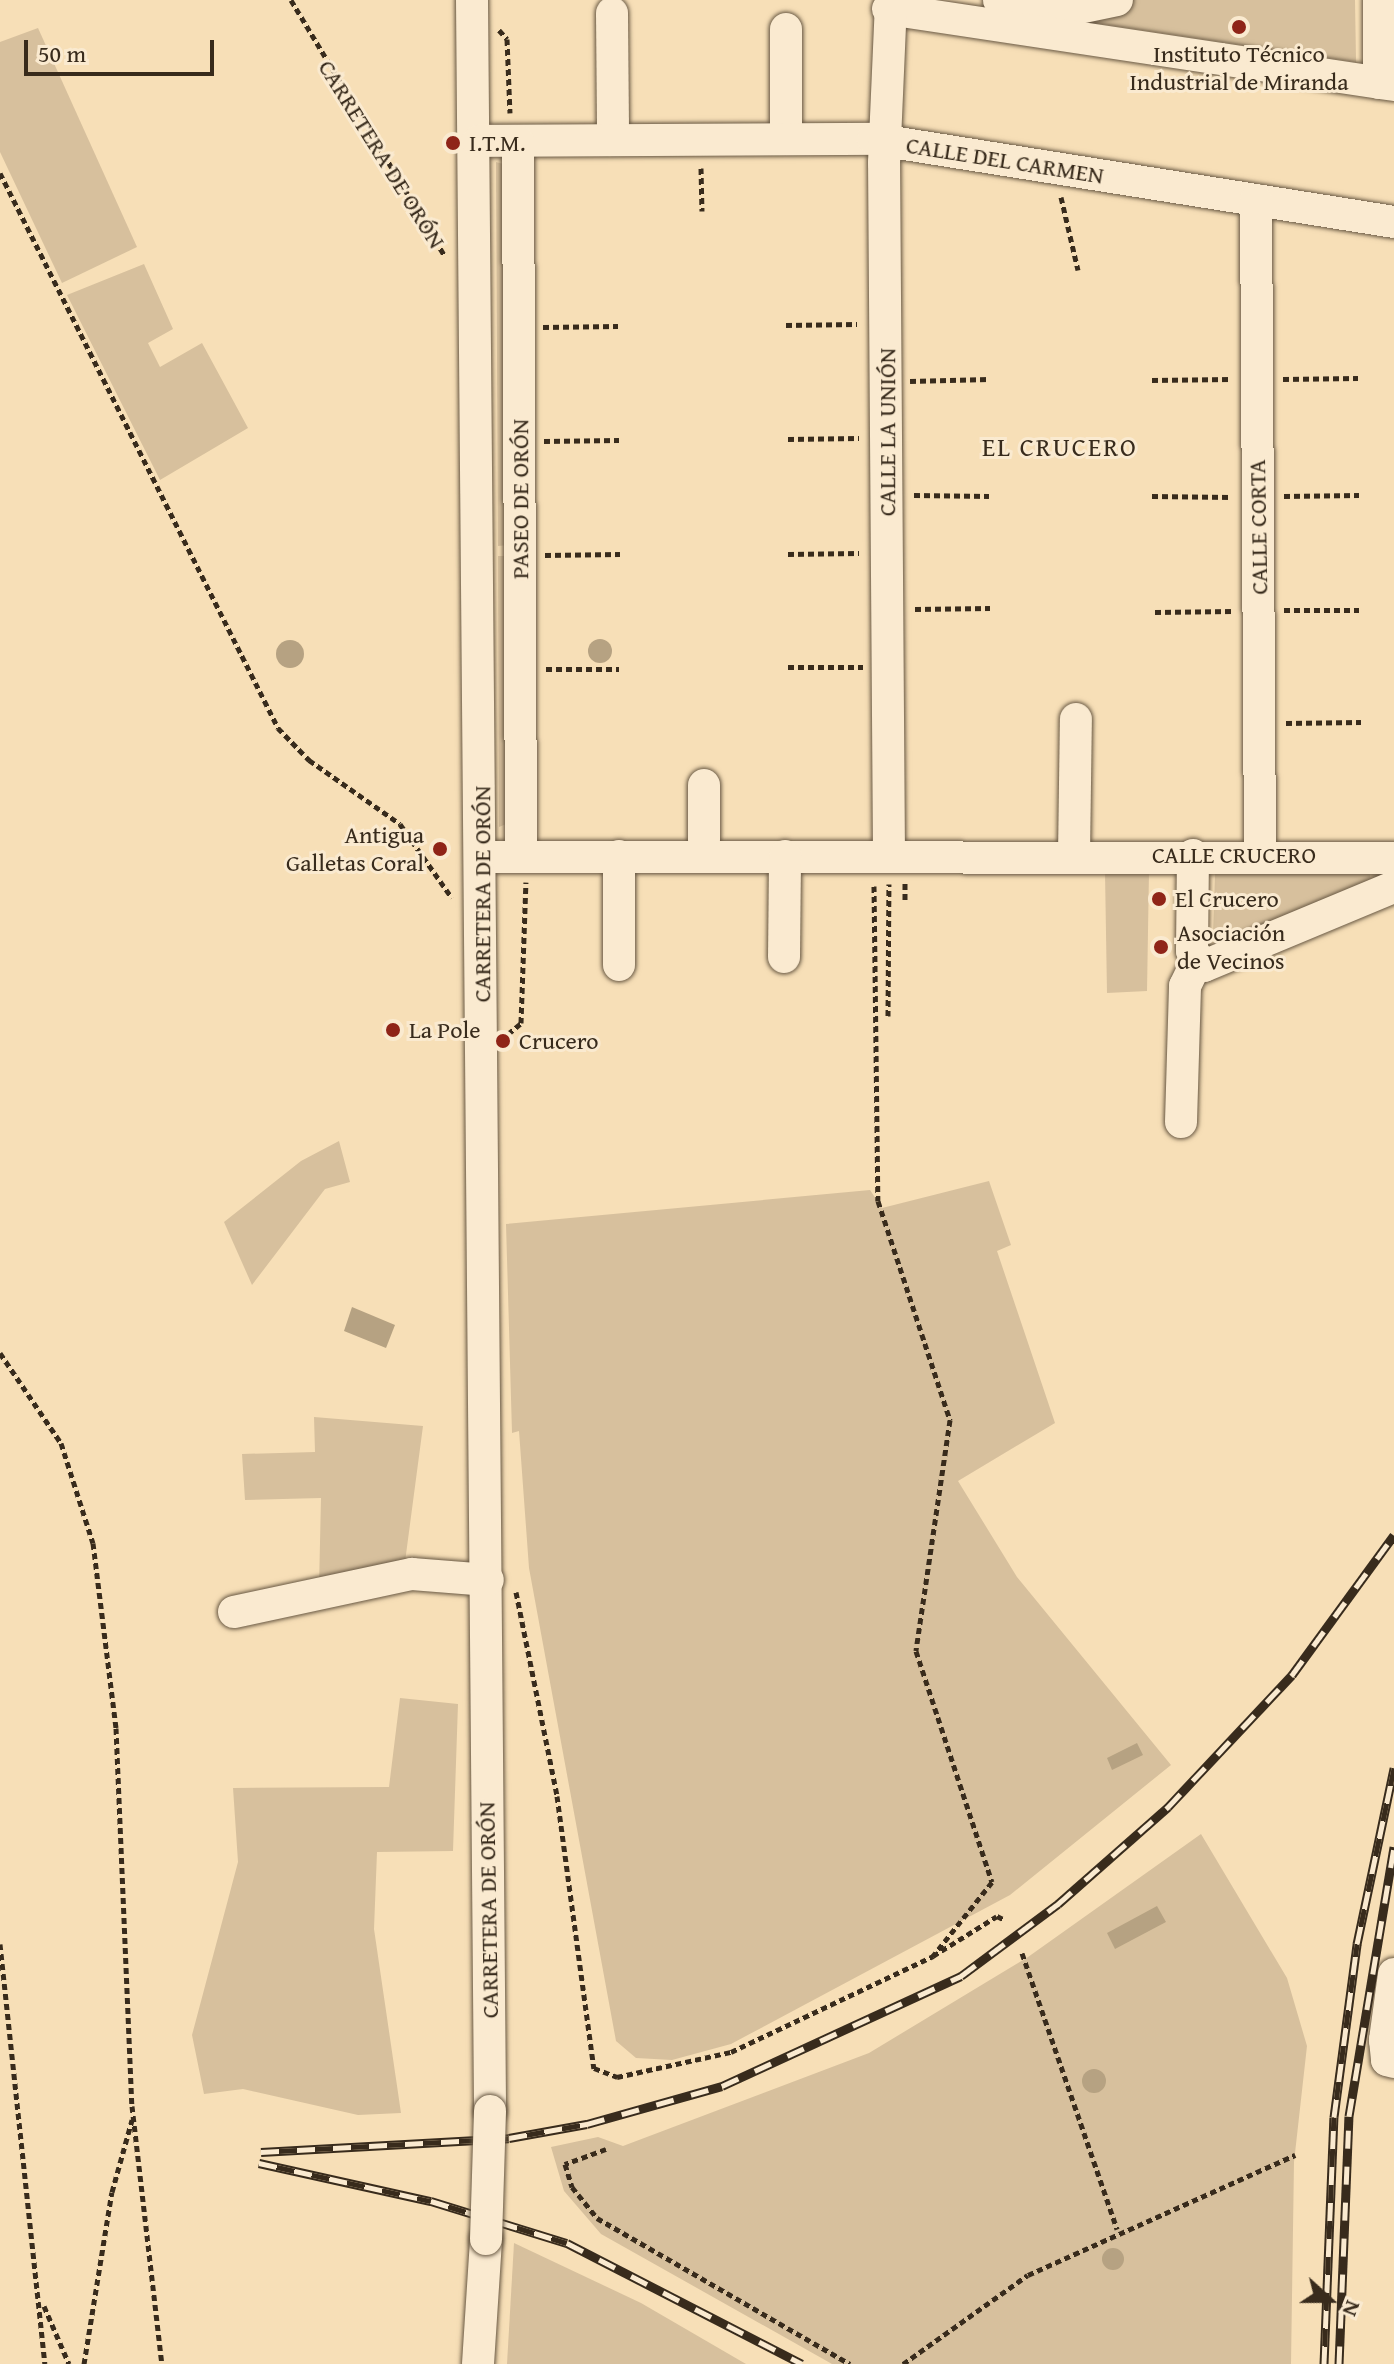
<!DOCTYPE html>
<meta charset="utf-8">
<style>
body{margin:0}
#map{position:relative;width:1394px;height:2364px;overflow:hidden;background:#f7dfb7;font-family:"Gentium Book Plus",serif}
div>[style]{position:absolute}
.green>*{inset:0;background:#d7c09d}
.water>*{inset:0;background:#b6a282}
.round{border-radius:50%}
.path>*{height:5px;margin-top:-2.5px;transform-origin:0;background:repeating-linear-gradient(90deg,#382b1c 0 6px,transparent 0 10px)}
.roads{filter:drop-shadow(0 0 2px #685843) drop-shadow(0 0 2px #685843)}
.minor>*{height:32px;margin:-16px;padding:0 16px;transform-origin:16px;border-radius:16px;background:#faead0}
.rail>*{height:9px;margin-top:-4.5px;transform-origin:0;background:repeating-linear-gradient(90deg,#faead0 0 18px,#382b1c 0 36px);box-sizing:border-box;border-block:2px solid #382b1c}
.bridges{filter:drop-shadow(0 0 2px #685843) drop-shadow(0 0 2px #685843)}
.minor-bridge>*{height:32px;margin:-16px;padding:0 16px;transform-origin:16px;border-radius:16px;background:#faead0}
.dots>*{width:22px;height:22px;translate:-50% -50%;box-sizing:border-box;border:4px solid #faead0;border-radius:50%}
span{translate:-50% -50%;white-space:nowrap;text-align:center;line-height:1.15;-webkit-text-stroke:6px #faead0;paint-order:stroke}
.poi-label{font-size:24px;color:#382b1c}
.left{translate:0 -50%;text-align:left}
.right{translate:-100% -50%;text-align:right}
.street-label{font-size:24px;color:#382b1c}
.neighbourhood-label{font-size:26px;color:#382b1c;letter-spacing:2px}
.north{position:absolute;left:1290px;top:2260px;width:80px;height:80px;-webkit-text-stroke:6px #faead0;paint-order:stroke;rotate:111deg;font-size:22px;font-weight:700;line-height:32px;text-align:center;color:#382b1c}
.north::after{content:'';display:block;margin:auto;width:28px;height:36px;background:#382b1c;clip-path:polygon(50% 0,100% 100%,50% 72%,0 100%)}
.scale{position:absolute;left:24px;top:40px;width:190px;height:36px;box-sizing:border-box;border:4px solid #382b1c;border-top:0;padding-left:10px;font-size:24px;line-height:28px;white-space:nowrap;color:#382b1c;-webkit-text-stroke:6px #faead0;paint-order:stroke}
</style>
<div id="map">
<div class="green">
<i style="clip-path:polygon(1130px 0,1355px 0,1356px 62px,1082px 21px)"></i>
<i style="clip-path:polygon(38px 28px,137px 247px,62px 283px,0 152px,0 42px)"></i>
<i style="clip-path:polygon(496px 162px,507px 165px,509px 545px,498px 546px)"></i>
<i style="clip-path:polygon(144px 264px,173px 329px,148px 343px,160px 367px,202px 343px,248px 428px,160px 480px,67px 295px)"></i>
<i style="clip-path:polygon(498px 556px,509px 556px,511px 822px,499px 827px)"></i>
<i style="clip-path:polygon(1149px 871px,1147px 991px,1107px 993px,1105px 872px)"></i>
<i style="clip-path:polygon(1369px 872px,1371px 880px,1225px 940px,1213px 935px,1215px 874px)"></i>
<i style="clip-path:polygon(339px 1141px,350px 1182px,325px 1189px,252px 1285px,224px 1222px,301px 1161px)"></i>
<i style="clip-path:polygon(989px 1181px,1011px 1245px,997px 1251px,1055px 1423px,958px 1481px,1017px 1577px,1171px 1765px,1010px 1895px,731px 2044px,672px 2060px,636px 2058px,616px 2041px,529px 1568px,519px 1431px,512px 1433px,506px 1224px,870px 1190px,882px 1208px)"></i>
<i style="clip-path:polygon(314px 1417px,423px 1426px,405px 1562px,319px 1587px,321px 1498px,245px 1500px,242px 1454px,315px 1452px)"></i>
<i style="clip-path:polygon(400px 1698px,458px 1704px,453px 1851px,377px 1852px,374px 1929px,401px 2113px,358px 2115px,243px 2089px,204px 2094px,192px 2035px,238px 1862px,233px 1788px,389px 1787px)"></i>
<i style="clip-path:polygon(1201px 1834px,1287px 1978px,1307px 2046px,1294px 2162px,1291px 2364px,832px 2364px,601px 2234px,564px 2191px,551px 2147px,598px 2137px,623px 2146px,869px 2053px,1028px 1957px)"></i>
<i style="clip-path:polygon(514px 2243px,641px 2303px,746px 2364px,507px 2364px)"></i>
</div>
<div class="water">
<i class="round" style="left:588px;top:639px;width:24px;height:24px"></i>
<i class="round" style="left:276px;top:640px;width:28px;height:28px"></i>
<i style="clip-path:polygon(352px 1307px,395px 1325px,386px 1348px,344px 1331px)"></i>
<i style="clip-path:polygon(1137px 1743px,1143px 1755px,1112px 1770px,1107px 1758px)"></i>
<i style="clip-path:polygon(1157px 1906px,1166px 1922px,1115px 1949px,1107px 1933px)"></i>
<i class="round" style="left:1082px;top:2069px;width:24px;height:24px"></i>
<i class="round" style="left:1102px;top:2248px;width:22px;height:22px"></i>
</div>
<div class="path">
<i style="left:291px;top:0;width:299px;rotate:59deg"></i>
<i style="left:499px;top:30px;width:12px;rotate:48deg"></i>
<i style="left:507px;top:39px;width:74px;rotate:87.7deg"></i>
<i style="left:701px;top:168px;width:43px;rotate:88.7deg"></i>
<i style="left:0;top:173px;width:621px;rotate:63.39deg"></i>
<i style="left:278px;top:728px;width:45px;rotate:45.9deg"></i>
<i style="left:309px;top:760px;width:111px;rotate:35.1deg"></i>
<i style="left:400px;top:824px;width:90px;rotate:54.9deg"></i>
<i style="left:1061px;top:197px;width:75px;rotate:76.9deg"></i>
<i style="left:786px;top:325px;width:71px;rotate:-0.8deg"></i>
<i style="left:543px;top:327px;width:75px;rotate:-0.8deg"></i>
<i style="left:1283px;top:379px;width:75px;rotate:-0.8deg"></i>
<i style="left:1152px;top:380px;width:79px;rotate:-0.7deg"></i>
<i style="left:910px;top:381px;width:79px;rotate:-1.5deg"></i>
<i style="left:788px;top:439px;width:71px;rotate:-0.8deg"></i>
<i style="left:544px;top:441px;width:75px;rotate:-0.8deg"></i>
<i style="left:914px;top:495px;width:75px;rotate:0.8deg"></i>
<i style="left:1152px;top:496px;width:79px;rotate:0.7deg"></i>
<i style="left:1284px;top:496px;width:75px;rotate:-0.8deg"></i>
<i style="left:788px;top:554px;width:71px;rotate:-0.8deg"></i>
<i style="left:545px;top:555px;width:75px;rotate:-0.8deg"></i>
<i style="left:915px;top:609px;width:75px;rotate:-0.8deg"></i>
<i style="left:1284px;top:610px;width:75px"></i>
<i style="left:1155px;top:612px;width:79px;rotate:-0.7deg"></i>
<i style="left:788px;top:667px;width:75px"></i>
<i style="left:546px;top:669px;width:73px"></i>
<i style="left:1286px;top:723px;width:75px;rotate:-0.8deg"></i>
<i style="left:905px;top:883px;width:19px;rotate:90deg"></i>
<i style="left:874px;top:886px;width:315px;rotate:89.3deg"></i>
<i style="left:878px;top:1201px;width:231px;rotate:71.8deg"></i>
<i style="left:950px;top:1420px;width:233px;rotate:98.4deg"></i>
<i style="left:916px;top:1651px;width:243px;rotate:71.8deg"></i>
<i style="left:992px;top:1882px;width:95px;rotate:128.6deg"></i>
<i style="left:888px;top:1016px;width:132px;rotate:-89.6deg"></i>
<i style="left:508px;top:1034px;width:17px;rotate:-40deg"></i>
<i style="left:521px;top:1023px;width:141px;rotate:-88deg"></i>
<i style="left:0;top:1353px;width:109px;rotate:55.9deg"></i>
<i style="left:61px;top:1443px;width:105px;rotate:72.3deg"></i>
<i style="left:93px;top:1543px;width:186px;rotate:82.9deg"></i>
<i style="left:116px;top:1728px;width:378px;rotate:87.6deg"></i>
<i style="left:132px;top:2106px;width:260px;rotate:83.4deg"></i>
<i style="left:516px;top:1592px;width:208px;rotate:78.6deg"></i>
<i style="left:557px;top:1796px;width:275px;rotate:82.3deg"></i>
<i style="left:594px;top:2068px;width:25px;rotate:21deg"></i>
<i style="left:617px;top:2077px;width:117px;rotate:-12.4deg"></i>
<i style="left:731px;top:2052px;width:224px;rotate:-25.4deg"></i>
<i style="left:933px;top:1956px;width:75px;rotate:-32deg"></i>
<i style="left:997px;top:1916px;width:9px;rotate:27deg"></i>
<i style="left:0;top:1944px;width:422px;rotate:83.9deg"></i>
<i style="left:1022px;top:1953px;width:292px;rotate:71deg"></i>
<i style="left:606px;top:2149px;width:44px;rotate:159.9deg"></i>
<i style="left:565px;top:2164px;width:24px;rotate:73deg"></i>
<i style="left:572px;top:2187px;width:40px;rotate:51deg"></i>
<i style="left:597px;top:2218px;width:292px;rotate:30deg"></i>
<i style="left:44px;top:2306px;width:63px;rotate:66.7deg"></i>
<i style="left:84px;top:2364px;width:174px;rotate:-80.8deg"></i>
<i style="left:112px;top:2192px;width:75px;rotate:-74.5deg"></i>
<i style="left:903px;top:2364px;width:153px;rotate:-35.5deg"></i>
<i style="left:1028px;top:2275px;width:293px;rotate:-24.2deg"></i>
</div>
<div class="roads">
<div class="minor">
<i style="left:472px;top:0;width:2111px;rotate:89.51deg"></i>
<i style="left:999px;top:0;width:66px;rotate:9.6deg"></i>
<i style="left:1064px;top:11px;width:54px;rotate:-11.7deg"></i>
<i style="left:888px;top:9px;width:512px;rotate:8.54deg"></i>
<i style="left:612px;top:13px;width:127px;rotate:89.5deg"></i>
<i style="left:1379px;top:83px;width:83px;rotate:-90deg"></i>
<i style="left:786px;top:125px;width:96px;rotate:-90deg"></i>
<i style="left:478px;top:141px;width:395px;rotate:-0.3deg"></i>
<i style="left:873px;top:139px;width:528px;rotate:9.05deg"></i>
<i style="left:518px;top:141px;width:716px;rotate:89.76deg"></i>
<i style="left:1256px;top:200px;width:654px;rotate:89.65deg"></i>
<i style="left:704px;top:840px;width:55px;rotate:-90deg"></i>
<i style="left:889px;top:855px;width:692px;rotate:-90.41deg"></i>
<i style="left:884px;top:163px;width:163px;rotate:-87.5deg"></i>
<i style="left:1074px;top:855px;width:136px;rotate:-89.2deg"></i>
<i style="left:1193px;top:855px;width:96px;rotate:90.6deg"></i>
<i style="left:1192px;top:951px;width:19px;rotate:51deg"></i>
<i style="left:1204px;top:966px;width:206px;rotate:-22.6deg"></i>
<i style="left:483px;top:857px;width:911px;rotate:0.06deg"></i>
<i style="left:784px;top:957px;width:101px;rotate:-89.4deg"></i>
<i style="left:619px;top:965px;width:109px;rotate:-90deg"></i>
<i style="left:1181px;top:1122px;width:136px;rotate:-88.3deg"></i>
<i style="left:1185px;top:986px;width:25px;rotate:-64deg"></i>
<i style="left:234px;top:1612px;width:182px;rotate:-12.1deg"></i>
<i style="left:412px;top:1574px;width:76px;rotate:4.5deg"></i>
<i style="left:1394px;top:1974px;width:67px;rotate:97.8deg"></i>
<i style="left:1385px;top:2040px;width:20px;rotate:84deg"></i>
<i style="left:1387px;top:2060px;width:7px;rotate:16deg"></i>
<i style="left:478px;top:2364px;width:125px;rotate:-86.3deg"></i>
</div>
</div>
<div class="rail">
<i style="left:261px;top:2152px;width:248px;rotate:-3.2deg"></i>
<i style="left:509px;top:2138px;width:79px;rotate:-10.2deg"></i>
<i style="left:587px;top:2124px;width:140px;rotate:-15.7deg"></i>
<i style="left:722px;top:2086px;width:263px;rotate:-24.7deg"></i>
<i style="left:961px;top:1976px;width:121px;rotate:-36.6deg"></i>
<i style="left:1058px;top:1904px;width:147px;rotate:-41.4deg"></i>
<i style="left:1168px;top:1807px;width:181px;rotate:-46.8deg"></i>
<i style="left:1292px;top:1675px;width:173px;rotate:-53.9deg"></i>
<i style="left:259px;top:2163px;width:176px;rotate:12.5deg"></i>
<i style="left:431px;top:2201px;width:142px;rotate:17.2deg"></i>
<i style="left:567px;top:2243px;width:264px;rotate:27.2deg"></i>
<i style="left:1324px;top:2364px;width:247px;rotate:-87.7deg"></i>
<i style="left:1334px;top:2117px;width:175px;rotate:-82.4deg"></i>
<i style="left:1357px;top:1944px;width:180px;rotate:-78.1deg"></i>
<i style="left:1339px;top:2364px;width:248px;rotate:-87.7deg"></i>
<i style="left:1349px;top:2116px;width:273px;rotate:-80.5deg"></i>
</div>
<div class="bridges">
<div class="minor-bridge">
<i style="left:486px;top:2239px;width:128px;rotate:-88.2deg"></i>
</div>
</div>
<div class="dots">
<i style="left:1239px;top:27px;background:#8f2418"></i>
<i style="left:453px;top:143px;background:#8f2418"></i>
<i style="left:440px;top:849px;background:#8f2418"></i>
<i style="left:1159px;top:899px;background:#8f2418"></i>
<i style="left:1161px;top:947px;background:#8f2418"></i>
<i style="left:393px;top:1030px;background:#8f2418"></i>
<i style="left:503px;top:1041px;background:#8f2418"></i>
</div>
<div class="poi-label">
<span style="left:1239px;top:68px">Instituto Técnico<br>Industrial de Miranda</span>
<span class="left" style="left:469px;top:143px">I.T.M.</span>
<span class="right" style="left:424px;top:849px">Antigua<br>Galletas Coral</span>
<span class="left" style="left:1175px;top:899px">El Crucero</span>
<span class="left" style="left:1177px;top:947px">Asociación<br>de Vecinos</span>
<span class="left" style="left:409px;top:1030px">La Pole</span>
<span class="left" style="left:519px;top:1041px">Crucero</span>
</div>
<div class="street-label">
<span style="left:382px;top:154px;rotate:58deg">CARRETERA DE ORÓN</span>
<span style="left:1005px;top:160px;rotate:9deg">CALLE DEL CARMEN</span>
<span style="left:887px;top:432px;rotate:-90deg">CALLE LA UNIÓN</span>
<span style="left:520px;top:499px;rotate:-90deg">PASEO DE ORÓN</span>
<span style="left:1258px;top:527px;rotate:-91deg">CALLE CORTA</span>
<span style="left:1234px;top:855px">CALLE CRUCERO</span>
<span style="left:482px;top:894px;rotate:-90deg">CARRETERA DE ORÓN</span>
<span style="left:488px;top:1910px;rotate:-91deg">CARRETERA DE ORÓN</span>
</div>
<div class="neighbourhood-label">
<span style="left:1060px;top:447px">EL CRUCERO</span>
</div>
<div class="north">N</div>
<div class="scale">50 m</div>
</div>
